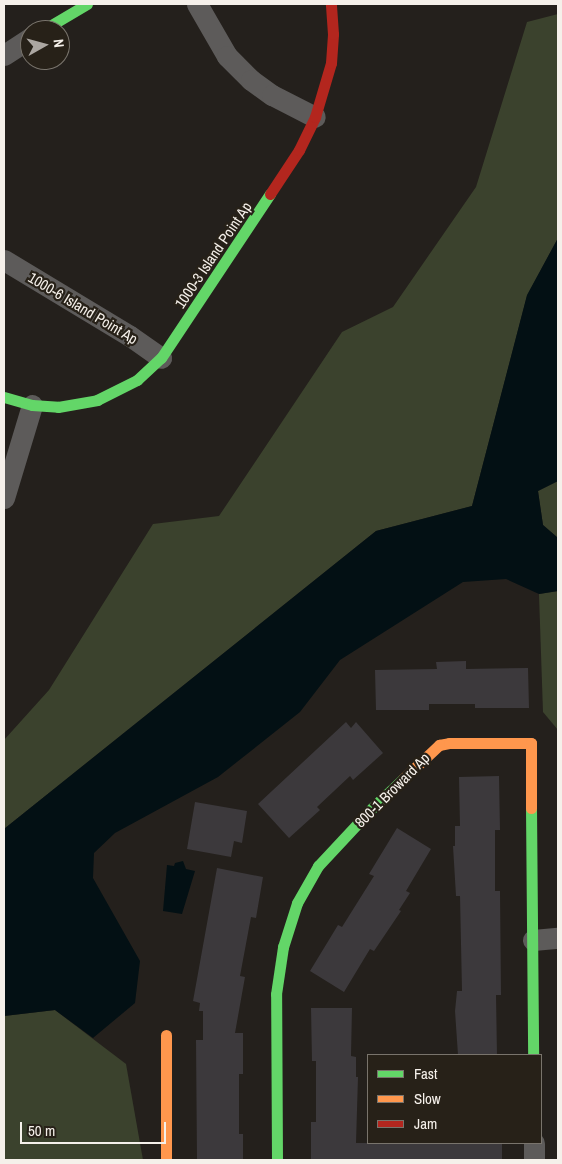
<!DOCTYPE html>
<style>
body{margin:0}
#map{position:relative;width:562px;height:1164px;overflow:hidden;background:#24201c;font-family:"Archivo Narrow",sans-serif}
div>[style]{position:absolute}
.green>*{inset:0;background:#3b422d}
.water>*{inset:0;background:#031014}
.building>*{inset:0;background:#3c393c}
.street>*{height:21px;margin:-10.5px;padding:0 10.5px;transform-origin:10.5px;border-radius:10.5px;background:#5d5b5a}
.fast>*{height:11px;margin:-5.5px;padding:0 5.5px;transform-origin:5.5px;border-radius:5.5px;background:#63d668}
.slow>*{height:11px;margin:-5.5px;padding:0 5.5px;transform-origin:5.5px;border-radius:5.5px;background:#ff974d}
.jam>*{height:11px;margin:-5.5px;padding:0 5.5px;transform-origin:5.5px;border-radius:5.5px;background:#b3261e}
span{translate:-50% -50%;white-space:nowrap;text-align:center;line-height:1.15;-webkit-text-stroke:4.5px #272118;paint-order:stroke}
.street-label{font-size:15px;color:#f5f0ea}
.frame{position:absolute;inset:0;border:5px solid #f5f0ea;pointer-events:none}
.legend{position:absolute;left:367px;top:1054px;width:175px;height:90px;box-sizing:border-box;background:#272118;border:1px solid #79746c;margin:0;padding:6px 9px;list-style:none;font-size:15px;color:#f5f0ea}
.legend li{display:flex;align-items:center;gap:10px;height:25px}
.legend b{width:25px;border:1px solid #79746c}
.north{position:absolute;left:20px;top:20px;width:50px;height:50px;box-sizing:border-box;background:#272118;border:1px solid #79746c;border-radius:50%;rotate:83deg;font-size:14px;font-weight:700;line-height:20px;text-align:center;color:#f5f0ea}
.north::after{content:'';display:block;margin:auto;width:18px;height:22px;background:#aca7a2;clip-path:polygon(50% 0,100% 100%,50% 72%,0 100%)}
.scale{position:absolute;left:20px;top:1122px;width:146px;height:22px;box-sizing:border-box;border:2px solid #f5f0ea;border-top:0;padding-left:6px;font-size:15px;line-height:18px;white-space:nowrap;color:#f5f0ea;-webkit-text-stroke:4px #272118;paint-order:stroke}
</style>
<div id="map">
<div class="green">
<i style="clip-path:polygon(558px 14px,558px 238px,527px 296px,472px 506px,376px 531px,4px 829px,4px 740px,49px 690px,153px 524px,219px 516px,342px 332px,393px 307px,476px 187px,527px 22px)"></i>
<i style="clip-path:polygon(558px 481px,558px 538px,543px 525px,538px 491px)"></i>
<i style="clip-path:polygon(558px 591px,558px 730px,543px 712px,539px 594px)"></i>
<i style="clip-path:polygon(55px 1010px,126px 1064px,143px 1160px,4px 1160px,4px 1016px)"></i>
</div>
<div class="water">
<i style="clip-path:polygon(558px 238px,558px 481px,538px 491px,543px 525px,558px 538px,558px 591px,539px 594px,506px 579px,463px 582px,340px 660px,300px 712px,218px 777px,115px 833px,94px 853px,93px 878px,140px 961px,135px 1003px,93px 1038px,55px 1010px,4px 1016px,4px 829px,376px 531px,472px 506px,527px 295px)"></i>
<i style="clip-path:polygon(183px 861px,186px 869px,195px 871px,182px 914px,163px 911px,167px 865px,174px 866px,175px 863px)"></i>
</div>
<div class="building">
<i style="clip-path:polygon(466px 661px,466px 669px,528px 668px,529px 708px,475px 708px,475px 704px,429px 704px,429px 710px,376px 710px,375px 670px,437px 669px,436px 662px)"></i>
<i style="clip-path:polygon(346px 722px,351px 728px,356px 722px,383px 753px,353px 780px,350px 776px,317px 807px,320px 810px,289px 838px,258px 804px)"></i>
<i style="clip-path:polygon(499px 776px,500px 830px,495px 830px,495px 891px,500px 891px,501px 995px,496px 995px,497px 1055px,458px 1055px,455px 1011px,457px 991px,462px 991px,460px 896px,456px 896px,453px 846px,455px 846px,455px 826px,460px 826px,459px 777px)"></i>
<i style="clip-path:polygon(195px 802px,247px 811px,242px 843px,234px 841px,231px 857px,187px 849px)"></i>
<i style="clip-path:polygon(397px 828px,431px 849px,406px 891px,410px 893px,399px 910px,401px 911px,374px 951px,370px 949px,344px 992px,310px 971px,338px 925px,342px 927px,374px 876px,369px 874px)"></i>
<i style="clip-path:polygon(217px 868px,263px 877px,256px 918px,251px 917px,240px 976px,245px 977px,235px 1033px,243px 1033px,243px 1074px,239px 1074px,239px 1134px,243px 1134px,243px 1160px,197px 1160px,196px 1040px,203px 1040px,203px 1011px,199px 1011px,200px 1003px,193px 1001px)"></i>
<i style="clip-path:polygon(311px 1008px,352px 1008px,351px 1056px,356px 1057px,356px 1077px,358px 1077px,356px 1143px,502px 1143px,502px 1160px,311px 1160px,311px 1122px,316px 1122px,316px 1061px,312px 1061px)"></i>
</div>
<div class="street">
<i style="left:197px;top:4px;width:60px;rotate:60deg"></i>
<i style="left:227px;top:56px;width:34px;rotate:45deg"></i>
<i style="left:251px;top:80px;width:26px;rotate:36deg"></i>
<i style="left:272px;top:95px;width:48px;rotate:27.1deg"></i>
<i style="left:4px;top:55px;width:31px;rotate:-33deg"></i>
<i style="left:4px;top:260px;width:147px;rotate:31.1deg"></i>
<i style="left:130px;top:336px;width:38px;rotate:35deg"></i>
<i style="left:4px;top:498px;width:97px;rotate:-73.2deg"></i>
<i style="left:533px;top:940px;width:25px;rotate:-5deg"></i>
<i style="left:534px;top:1143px;width:17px;rotate:90deg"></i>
</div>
<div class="fast">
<i style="left:43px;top:30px;width:51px;rotate:-30.6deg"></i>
<i style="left:4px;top:397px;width:29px;rotate:16deg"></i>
<i style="left:32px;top:405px;width:26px;rotate:4deg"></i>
<i style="left:58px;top:407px;width:40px;rotate:-10deg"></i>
<i style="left:97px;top:400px;width:45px;rotate:-26.6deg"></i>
<i style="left:137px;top:380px;width:33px;rotate:-43deg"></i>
<i style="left:161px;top:358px;width:197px;rotate:-56.4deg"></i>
<i style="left:531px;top:808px;width:247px;rotate:89.5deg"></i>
<i style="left:277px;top:1160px;width:166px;rotate:-90.3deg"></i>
<i style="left:276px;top:994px;width:48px;rotate:-81.5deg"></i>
<i style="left:283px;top:947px;width:46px;rotate:-72.3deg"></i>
<i style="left:297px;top:903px;width:43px;rotate:-60.4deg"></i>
<i style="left:318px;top:866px;width:79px;rotate:-47deg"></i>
<i style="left:372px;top:808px;width:42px;rotate:-43.1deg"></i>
</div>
<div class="slow">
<i style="left:403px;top:779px;width:50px;rotate:-43.4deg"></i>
<i style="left:439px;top:745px;width:10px;rotate:-11deg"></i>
<i style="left:449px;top:743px;width:82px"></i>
<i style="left:531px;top:743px;width:65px;rotate:90deg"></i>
<i style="left:166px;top:1035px;width:125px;rotate:90deg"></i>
</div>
<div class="jam">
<i style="left:270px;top:194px;width:53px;rotate:-56.6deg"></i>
<i style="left:299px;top:150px;width:37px;rotate:-64deg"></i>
<i style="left:315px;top:117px;width:56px;rotate:-73.5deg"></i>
<i style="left:331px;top:63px;width:29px;rotate:-86deg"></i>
<i style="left:333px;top:34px;width:30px;rotate:-94deg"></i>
</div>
<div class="street-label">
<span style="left:213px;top:255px;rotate:-56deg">1000-3 Island Point Ap</span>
<span style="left:83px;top:308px;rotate:31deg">1000-6 Island Point Ap</span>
<span style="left:392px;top:790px;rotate:-45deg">800-1 Broward Ap</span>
</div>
<div class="frame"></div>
<ul class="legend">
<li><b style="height:6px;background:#63d668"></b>Fast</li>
<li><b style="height:6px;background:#ff974d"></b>Slow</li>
<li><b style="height:6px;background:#b3261e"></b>Jam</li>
</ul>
<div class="north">N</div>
<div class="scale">50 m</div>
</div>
